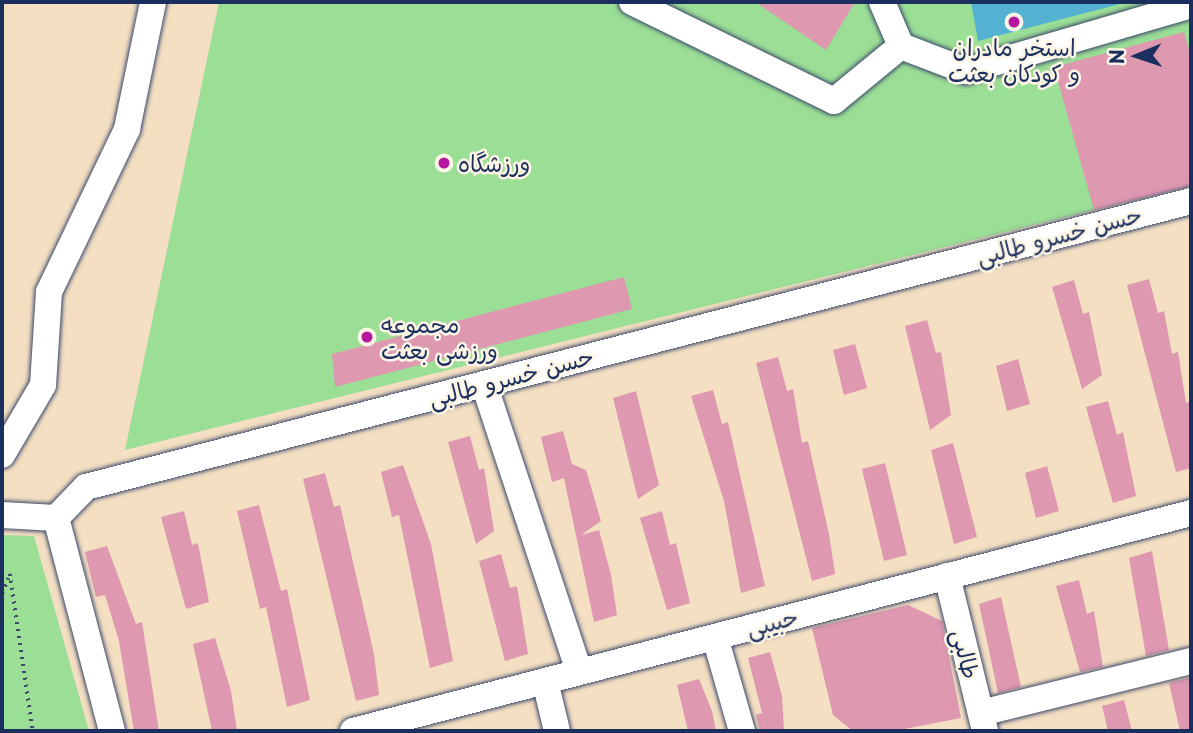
<!DOCTYPE html>
<meta charset="utf-8">
<style>
body{margin:0}
#map{position:relative;width:1193px;height:733px;overflow:hidden;background:#f4dfc2;font-family:"Playpen Sans","Playpen Sans Arabic",sans-serif}
div>[style]{position:absolute}
.green>*{inset:0;background:#9bde96}
.water>*{inset:0;background:#54b1d2}
.building>*{inset:0;background:#de98b0}
.path>*{height:3.5px;margin-top:-1.75px;transform-origin:0;background:repeating-linear-gradient(90deg,#3c496d 0 2px,transparent 0 7px)}
.roads{filter:drop-shadow(0 0 2px #3c496d) drop-shadow(0 0 2px #3c496d)}
.minor>*{height:26px;margin:-13px;padding:0 13px;transform-origin:13px;border-radius:13px;background:#fff}
.dots>*{width:19px;height:19px;translate:-50% -50%;box-sizing:border-box;border:4px solid #fcf5e5;border-radius:50%}
span{translate:-50% -50%;white-space:nowrap;text-align:center;line-height:1.15;-webkit-text-stroke:5px #fcf5e5;paint-order:stroke}
.poi-label{font-size:23px;color:#1b2f5e}
.left{translate:0 -50%;text-align:left}
.street-label{font-size:23px;color:#1b2f5e}
.frame{position:absolute;inset:0;border:4px solid #1b2f5e;pointer-events:none}
.north{position:absolute;left:1102px;top:21px;width:70px;height:70px;-webkit-text-stroke:5px #fcf5e5;paint-order:stroke;rotate:268deg;font-size:19px;font-weight:700;line-height:28px;text-align:center;color:#1b2f5e}
.north::after{content:'';display:block;margin:auto;width:24px;height:32px;background:#1b2f5e;clip-path:polygon(50% 0,100% 100%,50% 72%,0 100%)}
</style>
<div id="map">
<div class="green">
<i style="clip-path:polygon(219px 2px,1191px 2px,1191px 186px,125px 450px)"></i>
<i style="clip-path:polygon(2px 535px,34px 536px,89px 731px,2px 731px)"></i>
</div>
<div class="water">
<i style="clip-path:polygon(971px 2px,1128px 2px,978px 41px)"></i>
</div>
<div class="building">
<i style="clip-path:polygon(755px 2px,855px 2px,826px 50px)"></i>
<i style="clip-path:polygon(1184px 32px,1191px 57px,1191px 186px,1094px 210px,1054px 67px)"></i>
<i style="clip-path:polygon(624px 277px,632px 309px,335px 387px,332px 354px)"></i>
<i style="clip-path:polygon(1149px 279px,1158px 313px,1164px 311px,1172px 354px,1178px 352px,1186px 403px,1191px 401px,1191px 468px,1176px 472px,1127px 285px)"></i>
<i style="clip-path:polygon(1074px 280px,1083px 314px,1089px 312px,1102px 375px,1082px 389px,1052px 287px)"></i>
<i style="clip-path:polygon(927px 320px,936px 353px,941px 352px,951px 415px,930px 430px,905px 326px)"></i>
<i style="clip-path:polygon(855px 344px,867px 388px,844px 395px,833px 350px)"></i>
<i style="clip-path:polygon(778px 357px,787px 391px,793px 389px,802px 443px,808px 441px,829px 534px,835px 574px,812px 581px,756px 363px)"></i>
<i style="clip-path:polygon(1018px 359px,1030px 404px,1007px 411px,996px 366px)"></i>
<i style="clip-path:polygon(713px 390px,722px 424px,728px 422px,765px 586px,741px 593px,724px 501px,691px 396px)"></i>
<i style="clip-path:polygon(636px 391px,659px 485px,638px 499px,613px 398px)"></i>
<i style="clip-path:polygon(1108px 401px,1117px 435px,1123px 432px,1136px 496px,1113px 503px,1086px 407px)"></i>
<i style="clip-path:polygon(563px 431px,572px 464px,586px 470px,601px 521px,581px 535px,599px 530px,611px 575px,617px 615px,594px 622px,564px 478px,552px 482px,541px 437px)"></i>
<i style="clip-path:polygon(470px 436px,479px 470px,484px 468px,494px 531px,476px 544px,448px 442px)"></i>
<i style="clip-path:polygon(953px 443px,977px 537px,954px 544px,931px 450px)"></i>
<i style="clip-path:polygon(885px 463px,907px 555px,884px 561px,862px 469px)"></i>
<i style="clip-path:polygon(403px 465px,431px 544px,453px 661px,430px 668px,399px 515px,392px 517px,381px 472px)"></i>
<i style="clip-path:polygon(1047px 466px,1059px 511px,1036px 518px,1025px 473px)"></i>
<i style="clip-path:polygon(325px 473px,334px 507px,340px 505px,374px 654px,379px 695px,356px 701px,303px 479px)"></i>
<i style="clip-path:polygon(259px 505px,281px 591px,287px 589px,310px 700px,287px 707px,266px 607px,260px 609px,237px 511px)"></i>
<i style="clip-path:polygon(184px 511px,192px 545px,198px 543px,209px 602px,186px 609px,161px 517px)"></i>
<i style="clip-path:polygon(662px 511px,670px 545px,676px 543px,690px 603px,667px 610px,640px 518px)"></i>
<i style="clip-path:polygon(107px 546px,136px 624px,142px 622px,159px 731px,134px 731px,119px 641px,105px 595px,96px 597px,85px 552px)"></i>
<i style="clip-path:polygon(1152px 551px,1169px 650px,1146px 656px,1129px 558px)"></i>
<i style="clip-path:polygon(501px 554px,510px 588px,517px 586px,528px 654px,505px 661px,479px 561px)"></i>
<i style="clip-path:polygon(1079px 580px,1087px 614px,1094px 611px,1103px 667px,1080px 672px,1056px 586px)"></i>
<i style="clip-path:polygon(1001px 597px,1021px 687px,998px 693px,979px 604px)"></i>
<i style="clip-path:polygon(908px 605px,942px 621px,961px 718px,894px 731px,853px 731px,833px 715px,812px 628px)"></i>
<i style="clip-path:polygon(215px 638px,231px 691px,237px 731px,212px 731px,193px 644px)"></i>
<i style="clip-path:polygon(770px 652px,782px 696px,784px 731px,760px 731px,756px 715px,762px 713px,748px 658px)"></i>
<i style="clip-path:polygon(1191px 677px,1191px 731px,1180px 731px,1169px 683px)"></i>
<i style="clip-path:polygon(699px 679px,712px 711px,716px 731px,688px 731px,677px 685px)"></i>
<i style="clip-path:polygon(1124px 700px,1132px 731px,1108px 731px,1102px 706px)"></i>
</div>
<div class="path">
<i style="left:2px;top:593px;width:21px;rotate:-67deg"></i>
<i style="left:10px;top:574px;width:159px;rotate:81.7deg"></i>
</div>
<div class="roads">
<div class="minor">
<i style="left:632px;top:2px;width:225px;rotate:26.1deg"></i>
<i style="left:834px;top:101px;width:87px;rotate:-39.4deg"></i>
<i style="left:882px;top:2px;width:48px;rotate:66.6deg"></i>
<i style="left:901px;top:46px;width:70px;rotate:21deg"></i>
<i style="left:966px;top:71px;width:234px;rotate:-16.3deg"></i>
<i style="left:484px;top:384px;width:303px;rotate:71.7deg"></i>
<i style="left:2px;top:455px;width:81px;rotate:-59.6deg"></i>
<i style="left:43px;top:385px;width:93px;rotate:-86.3deg"></i>
<i style="left:49px;top:292px;width:181px;rotate:-64.4deg"></i>
<i style="left:127px;top:129px;width:130px;rotate:-78.4deg"></i>
<i style="left:2px;top:515px;width:54px;rotate:3.2deg"></i>
<i style="left:947px;top:576px;width:160px;rotate:76.2deg"></i>
<i style="left:715px;top:637px;width:98px;rotate:74deg"></i>
<i style="left:545px;top:681px;width:51px;rotate:76.5deg"></i>
<i style="left:981px;top:713px;width:216px;rotate:-13.9deg"></i>
<i style="left:112px;top:731px;width:220px;rotate:-104.7deg"></i>
<i style="left:56px;top:518px;width:43px;rotate:-45.9deg"></i>
<i style="left:86px;top:487px;width:1141px;rotate:-14.51deg"></i>
<i style="left:353px;top:731px;width:866px;rotate:-14.58deg"></i>
</div>
</div>
<div class="dots">
<i style="left:1014px;top:22px;background:#b5179e"></i>
<i style="left:444px;top:163px;background:#b5179e"></i>
<i style="left:367px;top:337px;background:#b5179e"></i>
</div>
<div class="poi-label">
<span style="left:1014px;top:60px">استخر مادران<br>و کودکان بعثت</span>
<span class="left" style="left:458px;top:163px">ورزشگاه</span>
<span class="left" style="left:381px;top:337px">مجموعه<br>ورزشی بعثت</span>
</div>
<div class="street-label">
<span style="left:1059px;top:235px;rotate:-15deg">حسن خسرو طالبی</span>
<span style="left:511px;top:377px;rotate:-15deg">حسن خسرو طالبی</span>
<span style="left:772px;top:622px;rotate:-15deg">حبیبی</span>
<span style="left:966px;top:654px;rotate:76deg">طالبی</span>
</div>
<div class="frame"></div>
<div class="north">N</div>
</div>
